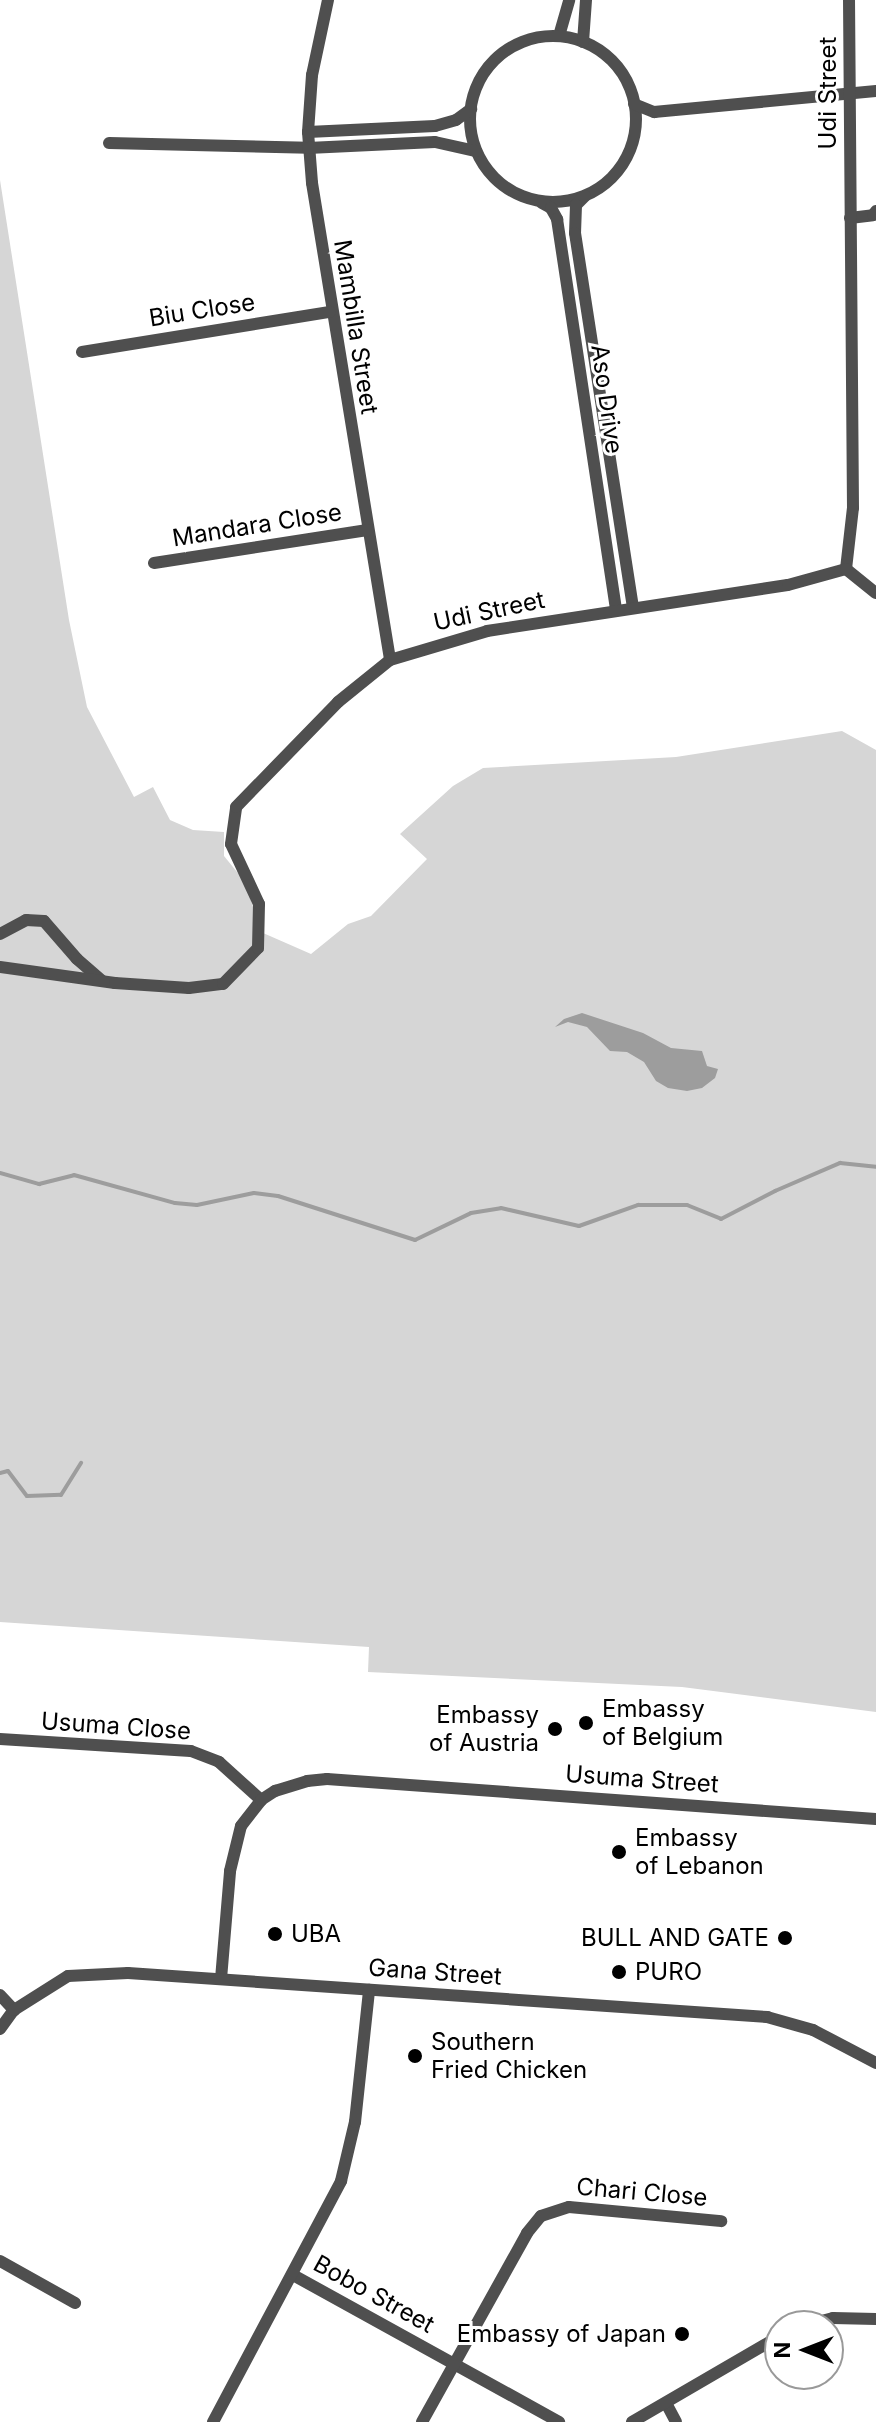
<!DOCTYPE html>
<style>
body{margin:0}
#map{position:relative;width:876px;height:2422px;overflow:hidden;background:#fff;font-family:Inter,sans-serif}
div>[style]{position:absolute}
.green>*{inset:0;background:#d6d6d6}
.water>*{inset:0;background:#9d9d9d}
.stream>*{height:4px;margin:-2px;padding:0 2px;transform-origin:2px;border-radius:2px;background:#9d9d9d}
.minor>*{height:12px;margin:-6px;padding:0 6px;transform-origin:6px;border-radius:6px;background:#4f4f4f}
.minor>.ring{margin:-6px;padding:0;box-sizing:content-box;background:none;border:12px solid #4f4f4f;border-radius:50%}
.dots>*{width:22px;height:22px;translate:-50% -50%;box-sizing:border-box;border:4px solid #fff;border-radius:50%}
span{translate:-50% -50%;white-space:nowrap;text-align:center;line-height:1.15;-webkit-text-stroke:6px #fff;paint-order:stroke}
.street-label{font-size:24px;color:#000}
.poi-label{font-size:24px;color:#000}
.left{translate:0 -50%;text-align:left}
.right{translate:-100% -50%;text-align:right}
.north{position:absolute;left:764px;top:2310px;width:80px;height:80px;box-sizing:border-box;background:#fff;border:2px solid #999;border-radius:50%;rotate:270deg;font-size:22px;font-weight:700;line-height:32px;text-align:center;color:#000}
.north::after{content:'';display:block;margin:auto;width:28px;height:36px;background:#000;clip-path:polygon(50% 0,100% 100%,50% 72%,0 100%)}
</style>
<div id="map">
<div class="green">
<i style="clip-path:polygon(0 180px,69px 620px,87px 707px,134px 797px,153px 787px,170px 820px,193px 830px,224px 832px,224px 856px,246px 883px,253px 907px,254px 929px,311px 954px,348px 924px,371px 916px,427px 859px,400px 834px,453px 786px,483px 768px,676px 757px,842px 731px,876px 750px,876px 1712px,682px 1687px,368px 1672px,369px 1647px,0 1622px)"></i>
</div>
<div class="water">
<i style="clip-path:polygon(582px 1013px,643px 1033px,671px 1048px,702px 1051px,707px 1066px,718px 1069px,715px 1078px,702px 1088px,687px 1091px,668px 1088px,656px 1081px,644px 1062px,627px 1052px,610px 1051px,587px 1027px,568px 1022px,555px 1027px,564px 1019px)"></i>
</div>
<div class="stream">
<i style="left:0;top:1173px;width:41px;rotate:15.8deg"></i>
<i style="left:39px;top:1184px;width:36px;rotate:-14deg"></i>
<i style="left:74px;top:1175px;width:105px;rotate:15.5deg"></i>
<i style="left:175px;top:1203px;width:22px;rotate:5deg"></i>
<i style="left:197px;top:1205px;width:58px;rotate:-11.9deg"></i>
<i style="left:254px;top:1193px;width:24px;rotate:7deg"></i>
<i style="left:278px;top:1196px;width:144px;rotate:17.8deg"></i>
<i style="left:415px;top:1240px;width:62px;rotate:-25.7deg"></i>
<i style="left:471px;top:1213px;width:30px;rotate:-9deg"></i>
<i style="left:501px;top:1208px;width:80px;rotate:13deg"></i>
<i style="left:579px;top:1226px;width:63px;rotate:-19.6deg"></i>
<i style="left:638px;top:1205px;width:49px"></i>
<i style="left:687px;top:1205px;width:37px;rotate:22deg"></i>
<i style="left:721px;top:1219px;width:61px;rotate:-27.4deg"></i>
<i style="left:775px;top:1191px;width:71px;rotate:-23.3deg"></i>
<i style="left:840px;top:1163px;width:36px;rotate:6deg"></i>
<i style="left:0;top:1473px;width:8px;rotate:-14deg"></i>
<i style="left:8px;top:1471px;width:31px;rotate:53deg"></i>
<i style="left:27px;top:1496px;width:34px;rotate:-2deg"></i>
<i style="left:61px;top:1495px;width:38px;rotate:-58deg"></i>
</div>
<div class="minor">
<i style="left:328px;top:0;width:77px;rotate:102deg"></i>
<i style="left:312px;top:75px;width:57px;rotate:94deg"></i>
<i style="left:308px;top:132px;width:51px;rotate:85.5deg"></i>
<i style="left:312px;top:183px;width:483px;rotate:80.7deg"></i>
<i style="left:559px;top:36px;width:37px;rotate:-74deg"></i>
<i class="ring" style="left:470px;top:36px;width:154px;height:154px"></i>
<i style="left:583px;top:42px;width:42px;rotate:-85.9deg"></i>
<i style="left:634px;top:104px;width:22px;rotate:22deg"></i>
<i style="left:654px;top:112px;width:223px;rotate:-5.4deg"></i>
<i style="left:308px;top:132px;width:127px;rotate:-2.7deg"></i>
<i style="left:435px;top:126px;width:22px;rotate:-16deg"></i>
<i style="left:456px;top:120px;width:19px;rotate:-36deg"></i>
<i style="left:109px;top:143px;width:199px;rotate:1.4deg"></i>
<i style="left:308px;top:148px;width:127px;rotate:-2.7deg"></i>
<i style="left:435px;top:142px;width:42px;rotate:12.4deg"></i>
<i style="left:585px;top:196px;width:13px;rotate:135deg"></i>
<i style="left:576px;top:205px;width:28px;rotate:92deg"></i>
<i style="left:575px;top:233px;width:379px;rotate:81.2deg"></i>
<i style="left:542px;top:203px;width:10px;rotate:29deg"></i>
<i style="left:551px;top:208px;width:13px;rotate:61deg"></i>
<i style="left:557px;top:219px;width:396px;rotate:81.4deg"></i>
<i style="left:850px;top:218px;width:23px;rotate:-7deg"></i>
<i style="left:873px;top:215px;width:5px;rotate:-53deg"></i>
<i style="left:82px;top:352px;width:251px;rotate:-9.2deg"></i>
<i style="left:154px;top:563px;width:216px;rotate:-8.8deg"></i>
<i style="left:846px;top:569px;width:61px;rotate:-83.5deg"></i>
<i style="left:853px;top:508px;width:508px;rotate:-90.45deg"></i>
<i style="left:0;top:934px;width:30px;rotate:-28deg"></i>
<i style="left:26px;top:920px;width:18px;rotate:3deg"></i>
<i style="left:44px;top:921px;width:50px;rotate:49deg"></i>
<i style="left:77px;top:959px;width:32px;rotate:41deg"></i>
<i style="left:0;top:967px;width:116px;rotate:7.9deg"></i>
<i style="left:115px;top:983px;width:74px;rotate:3.9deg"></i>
<i style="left:189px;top:988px;width:34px;rotate:-7deg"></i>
<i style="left:223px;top:984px;width:50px;rotate:-45.8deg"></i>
<i style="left:258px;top:948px;width:44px;rotate:-88.7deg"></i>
<i style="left:259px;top:904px;width:66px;rotate:-115deg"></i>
<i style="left:231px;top:844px;width:37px;rotate:-82deg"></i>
<i style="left:236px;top:807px;width:146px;rotate:-45.8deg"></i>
<i style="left:338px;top:702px;width:67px;rotate:-38.9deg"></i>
<i style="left:390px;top:660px;width:101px;rotate:-16.6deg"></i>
<i style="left:487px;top:631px;width:304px;rotate:-8.7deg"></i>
<i style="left:788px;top:585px;width:60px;rotate:-15.4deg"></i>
<i style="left:846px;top:569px;width:38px;rotate:39deg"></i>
<i style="left:0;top:1739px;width:191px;rotate:3.6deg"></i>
<i style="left:191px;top:1751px;width:30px;rotate:21deg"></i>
<i style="left:219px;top:1762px;width:57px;rotate:42.1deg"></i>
<i style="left:221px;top:1979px;width:108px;rotate:-85.2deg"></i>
<i style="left:230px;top:1871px;width:46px;rotate:-76.3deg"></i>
<i style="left:241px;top:1826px;width:33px;rotate:-52deg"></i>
<i style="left:261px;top:1800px;width:17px;rotate:-33deg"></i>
<i style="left:275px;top:1791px;width:34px;rotate:-17deg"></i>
<i style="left:307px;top:1781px;width:20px;rotate:-6deg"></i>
<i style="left:327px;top:1779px;width:550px;rotate:4.17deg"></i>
<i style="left:0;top:1995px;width:21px;rotate:47deg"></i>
<i style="left:0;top:2029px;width:24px;rotate:-54deg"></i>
<i style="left:14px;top:2010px;width:64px;rotate:-32.2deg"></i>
<i style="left:68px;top:1976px;width:60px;rotate:-2.9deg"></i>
<i style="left:128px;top:1973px;width:641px;rotate:3.94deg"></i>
<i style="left:767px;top:2017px;width:48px;rotate:15.8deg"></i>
<i style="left:813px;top:2030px;width:71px;rotate:27.6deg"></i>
<i style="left:0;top:2261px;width:86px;rotate:29.2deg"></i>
<i style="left:293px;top:2275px;width:304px;rotate:28.9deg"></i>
<i style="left:803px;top:2326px;width:31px;rotate:-15deg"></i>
<i style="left:833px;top:2318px;width:43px;rotate:1.3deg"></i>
<i style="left:666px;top:2403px;width:21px;rotate:62deg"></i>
<i style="left:213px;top:2422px;width:273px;rotate:-62deg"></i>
<i style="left:341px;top:2181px;width:61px;rotate:-76.7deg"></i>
<i style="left:355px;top:2122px;width:133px;rotate:-83.9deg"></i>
<i style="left:422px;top:2422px;width:216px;rotate:-60.9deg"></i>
<i style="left:527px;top:2233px;width:22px;rotate:-51deg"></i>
<i style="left:541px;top:2216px;width:29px;rotate:-18deg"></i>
<i style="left:569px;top:2207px;width:153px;rotate:5.3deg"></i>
<i style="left:632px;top:2422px;width:171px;rotate:-30.2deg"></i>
</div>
<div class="dots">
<i style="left:586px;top:1723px;background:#000"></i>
<i style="left:555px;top:1729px;background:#000"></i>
<i style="left:619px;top:1852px;background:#000"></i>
<i style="left:275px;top:1934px;background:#000"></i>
<i style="left:785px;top:1938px;background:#000"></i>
<i style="left:619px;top:1972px;background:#000"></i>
<i style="left:415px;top:2056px;background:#000"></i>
<i style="left:682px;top:2334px;background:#000"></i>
</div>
<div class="street-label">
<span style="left:828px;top:93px;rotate:-90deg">Udi Street</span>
<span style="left:202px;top:310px;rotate:-9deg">Biu Close</span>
<span style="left:356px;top:327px;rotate:81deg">Mambilla Street</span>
<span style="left:607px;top:399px;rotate:82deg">Aso Drive</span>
<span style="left:257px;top:525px;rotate:-9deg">Mandara Close</span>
<span style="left:489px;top:611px;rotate:-12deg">Udi Street</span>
<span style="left:116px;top:1726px;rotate:4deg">Usuma Close</span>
<span style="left:642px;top:1779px;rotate:4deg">Usuma Street</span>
<span style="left:435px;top:1972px;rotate:4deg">Gana Street</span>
<span style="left:642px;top:2192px;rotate:5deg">Chari Close</span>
<span style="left:374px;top:2294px;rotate:29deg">Bobo Street</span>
</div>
<div class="poi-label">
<span class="left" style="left:602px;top:1723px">Embassy<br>of Belgium</span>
<span class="right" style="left:539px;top:1729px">Embassy<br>of Austria</span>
<span class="left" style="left:635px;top:1852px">Embassy<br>of Lebanon</span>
<span class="left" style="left:291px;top:1934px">UBA</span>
<span class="right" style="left:769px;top:1938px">BULL AND GATE</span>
<span class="left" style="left:635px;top:1972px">PURO</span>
<span class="left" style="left:431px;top:2056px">Southern<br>Fried Chicken</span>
<span class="right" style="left:666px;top:2334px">Embassy of Japan</span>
</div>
<div class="north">N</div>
</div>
